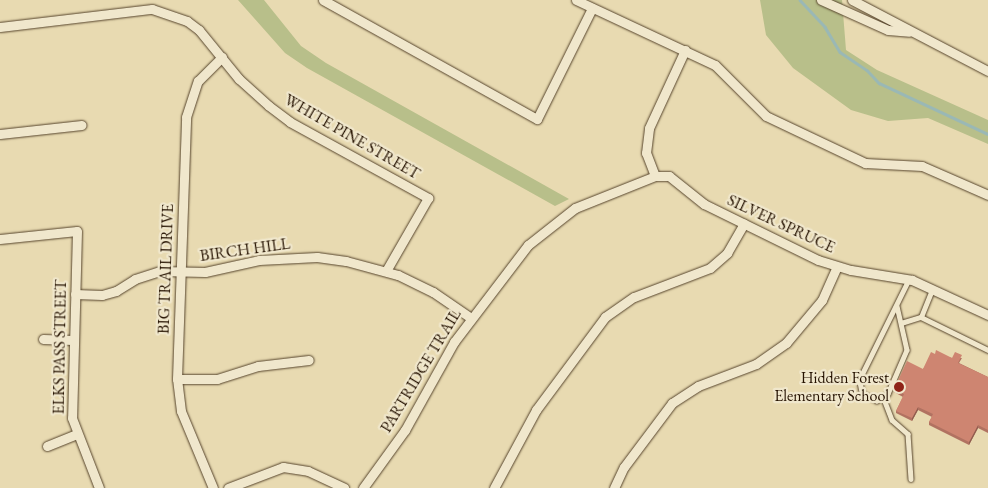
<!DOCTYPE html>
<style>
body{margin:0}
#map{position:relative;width:988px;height:488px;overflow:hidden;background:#e8dab1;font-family:"EB Garamond",serif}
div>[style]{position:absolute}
.green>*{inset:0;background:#b8bf8a}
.stream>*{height:2.5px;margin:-1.25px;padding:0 1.25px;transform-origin:1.25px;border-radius:1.25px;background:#9ab8b5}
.roads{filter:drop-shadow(0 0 1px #56442c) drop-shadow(0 0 1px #56442c)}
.lane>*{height:4.5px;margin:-2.25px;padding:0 2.25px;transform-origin:2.25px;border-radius:2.25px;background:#f0e7cc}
.street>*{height:9px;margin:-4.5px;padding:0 4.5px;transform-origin:4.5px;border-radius:4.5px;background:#f0e7cc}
.wall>*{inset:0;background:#b17261}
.shaded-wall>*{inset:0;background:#905d4f}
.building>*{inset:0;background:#ce8571}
.dots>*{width:14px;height:14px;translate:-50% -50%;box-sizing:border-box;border:2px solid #f0e7cc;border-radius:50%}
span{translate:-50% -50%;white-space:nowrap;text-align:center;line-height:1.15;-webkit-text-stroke:4.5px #f0e7cc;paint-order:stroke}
.street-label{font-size:16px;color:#251200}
.poi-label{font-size:16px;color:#251200}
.right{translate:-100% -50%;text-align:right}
</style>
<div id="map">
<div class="green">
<i style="clip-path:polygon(238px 0,264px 0,301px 46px,326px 63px,569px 199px,555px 206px,307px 68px,285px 53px)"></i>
<i style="clip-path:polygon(760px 0,842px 0,846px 50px,877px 70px,988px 120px,988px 144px,928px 118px,888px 121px,851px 110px,793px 68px,766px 35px)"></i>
</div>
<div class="stream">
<i style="left:800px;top:0;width:37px;rotate:47deg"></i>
<i style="left:825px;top:27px;width:29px;rotate:59deg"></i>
<i style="left:840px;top:52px;width:32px;rotate:34deg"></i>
<i style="left:867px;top:70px;width:18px;rotate:47deg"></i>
<i style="left:879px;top:83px;width:120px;rotate:25.1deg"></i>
</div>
<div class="roads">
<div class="lane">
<i style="left:897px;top:306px;width:45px;rotate:77.2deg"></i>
<i style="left:907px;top:350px;width:48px;rotate:113.4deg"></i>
<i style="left:888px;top:394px;width:13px;rotate:148deg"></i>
<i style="left:877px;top:401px;width:17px;rotate:-155deg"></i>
<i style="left:862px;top:394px;width:14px;rotate:-102deg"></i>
<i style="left:859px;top:380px;width:113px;rotate:-63.7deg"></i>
<i style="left:921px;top:317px;width:29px;rotate:-68deg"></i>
<i style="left:901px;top:323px;width:21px;rotate:-17deg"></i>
<i style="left:921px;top:317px;width:75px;rotate:26.2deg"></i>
<i style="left:884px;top:399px;width:22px;rotate:69deg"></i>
<i style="left:892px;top:420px;width:21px;rotate:41deg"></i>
<i style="left:908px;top:434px;width:45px;rotate:86.2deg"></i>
</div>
<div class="street">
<i style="left:323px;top:0;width:245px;rotate:29.1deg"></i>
<i style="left:537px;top:119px;width:124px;rotate:-63.6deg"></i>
<i style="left:576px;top:0;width:153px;rotate:25.1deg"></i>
<i style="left:715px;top:65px;width:72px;rotate:45deg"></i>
<i style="left:766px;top:116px;width:110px;rotate:25.4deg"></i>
<i style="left:865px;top:163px;width:57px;rotate:3deg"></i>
<i style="left:922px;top:166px;width:72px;rotate:23.7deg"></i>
<i style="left:821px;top:0;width:73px;rotate:24.1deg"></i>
<i style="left:888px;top:30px;width:21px;rotate:5deg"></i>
<i style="left:852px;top:0;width:153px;rotate:27.6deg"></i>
<i style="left:0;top:27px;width:153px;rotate:-6.8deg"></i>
<i style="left:152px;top:9px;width:37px;rotate:19deg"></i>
<i style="left:187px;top:21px;width:15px;rotate:37deg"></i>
<i style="left:199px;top:30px;width:63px;rotate:50.8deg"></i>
<i style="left:239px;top:79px;width:40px;rotate:42deg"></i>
<i style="left:269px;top:106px;width:26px;rotate:37deg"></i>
<i style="left:290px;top:122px;width:158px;rotate:28.8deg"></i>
<i style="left:428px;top:198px;width:84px;rotate:119.9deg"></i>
<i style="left:0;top:134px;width:82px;rotate:-6.3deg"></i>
<i style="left:655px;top:176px;width:25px;rotate:-111deg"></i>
<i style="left:646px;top:153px;width:25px;rotate:-83deg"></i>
<i style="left:649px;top:128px;width:86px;rotate:-65.2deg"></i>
<i style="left:0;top:239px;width:77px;rotate:-5.9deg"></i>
<i style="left:77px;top:231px;width:187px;rotate:91.5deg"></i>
<i style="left:72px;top:418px;width:75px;rotate:68.9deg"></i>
<i style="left:75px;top:294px;width:27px;rotate:2deg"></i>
<i style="left:102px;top:295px;width:15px;rotate:-16deg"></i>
<i style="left:116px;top:291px;width:22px;rotate:-32deg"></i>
<i style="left:135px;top:279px;width:26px;rotate:-18deg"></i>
<i style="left:160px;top:271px;width:45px;rotate:1.3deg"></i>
<i style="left:205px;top:272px;width:55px;rotate:-12.5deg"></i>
<i style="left:259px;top:260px;width:58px;rotate:-3deg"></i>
<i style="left:317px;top:257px;width:29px;rotate:8deg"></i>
<i style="left:346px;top:261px;width:54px;rotate:15.1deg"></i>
<i style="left:398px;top:275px;width:39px;rotate:26deg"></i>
<i style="left:433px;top:292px;width:46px;rotate:34.4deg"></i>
<i style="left:43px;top:339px;width:30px;rotate:2deg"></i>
<i style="left:177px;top:379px;width:40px"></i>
<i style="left:217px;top:379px;width:43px;rotate:-17.6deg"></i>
<i style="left:258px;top:366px;width:51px;rotate:-6.7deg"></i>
<i style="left:47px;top:446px;width:32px;rotate:-22deg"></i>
<i style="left:213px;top:488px;width:83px;rotate:-112.6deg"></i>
<i style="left:181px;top:411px;width:32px;rotate:-97deg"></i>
<i style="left:177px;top:379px;width:262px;rotate:-88deg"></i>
<i style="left:186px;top:117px;width:38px;rotate:-72deg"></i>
<i style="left:198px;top:81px;width:34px;rotate:-45deg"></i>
<i style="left:228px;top:488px;width:59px;rotate:-20.9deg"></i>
<i style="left:283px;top:467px;width:25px;rotate:9deg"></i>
<i style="left:308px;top:471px;width:40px;rotate:25deg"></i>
<i style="left:363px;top:488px;width:72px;rotate:-54.1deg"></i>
<i style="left:405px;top:430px;width:101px;rotate:-60.9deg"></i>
<i style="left:454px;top:342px;width:122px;rotate:-52.7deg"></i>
<i style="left:528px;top:245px;width:60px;rotate:-38.2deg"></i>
<i style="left:575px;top:208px;width:86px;rotate:-21.8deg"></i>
<i style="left:655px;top:176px;width:14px"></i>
<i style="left:669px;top:176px;width:45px;rotate:38.7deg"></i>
<i style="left:704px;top:204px;width:127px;rotate:26.2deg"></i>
<i style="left:818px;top:260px;width:34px;rotate:17deg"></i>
<i style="left:851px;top:270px;width:62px;rotate:9.3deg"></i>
<i style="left:912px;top:280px;width:84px;rotate:24.7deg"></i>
<i style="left:494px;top:488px;width:89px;rotate:-61.7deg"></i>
<i style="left:536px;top:410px;width:116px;rotate:-53.4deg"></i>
<i style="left:605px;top:317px;width:35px;rotate:-35deg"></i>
<i style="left:634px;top:297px;width:81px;rotate:-20.9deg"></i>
<i style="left:710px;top:268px;width:23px;rotate:-41deg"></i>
<i style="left:727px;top:253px;width:34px;rotate:-60deg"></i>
<i style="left:614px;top:488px;width:23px;rotate:-65deg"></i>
<i style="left:624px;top:467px;width:80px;rotate:-53.1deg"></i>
<i style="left:672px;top:403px;width:31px;rotate:-33deg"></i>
<i style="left:698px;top:386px;width:62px;rotate:-20.8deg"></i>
<i style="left:756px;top:364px;width:37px;rotate:-35deg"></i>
<i style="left:786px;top:343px;width:56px;rotate:-50.1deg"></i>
<i style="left:822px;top:300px;width:36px;rotate:-66deg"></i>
</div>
</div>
<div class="wall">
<i style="clip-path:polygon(935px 354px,952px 358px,962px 358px,959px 363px,988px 377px,988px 433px,978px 428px,969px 445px,929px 425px,929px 422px,932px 417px,918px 410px,912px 421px,896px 413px,896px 411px,903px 397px,894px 392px,894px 389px,923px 369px)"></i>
</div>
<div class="shaded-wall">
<i style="clip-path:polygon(918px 407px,918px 410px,912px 421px,912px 418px)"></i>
<i style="clip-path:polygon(978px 425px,978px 428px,969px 445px,969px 442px)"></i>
</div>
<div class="building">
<i style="clip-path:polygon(936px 350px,952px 358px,955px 352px,962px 355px,958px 363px,988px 377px,988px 430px,978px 425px,969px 442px,929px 422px,933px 414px,918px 407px,912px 418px,896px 411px,904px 394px,894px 389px,907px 361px,923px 369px,931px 352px,935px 354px)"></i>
</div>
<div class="dots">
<i style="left:899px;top:387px;background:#8f2418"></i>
</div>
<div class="street-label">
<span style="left:352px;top:137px;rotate:30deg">WHITE PINE STREET</span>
<span style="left:781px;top:224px;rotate:25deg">SILVER SPRUCE</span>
<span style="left:245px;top:250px;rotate:-8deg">BIRCH HILL</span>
<span style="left:166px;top:269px;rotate:-88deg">BIG TRAIL DRIVE</span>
<span style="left:60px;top:347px;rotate:-89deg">ELKS PASS STREET</span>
<span style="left:421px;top:371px;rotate:-59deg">PARTRIDGE TRAIL</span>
</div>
<div class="poi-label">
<span class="right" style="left:889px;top:387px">Hidden Forest<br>Elementary School</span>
</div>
</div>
